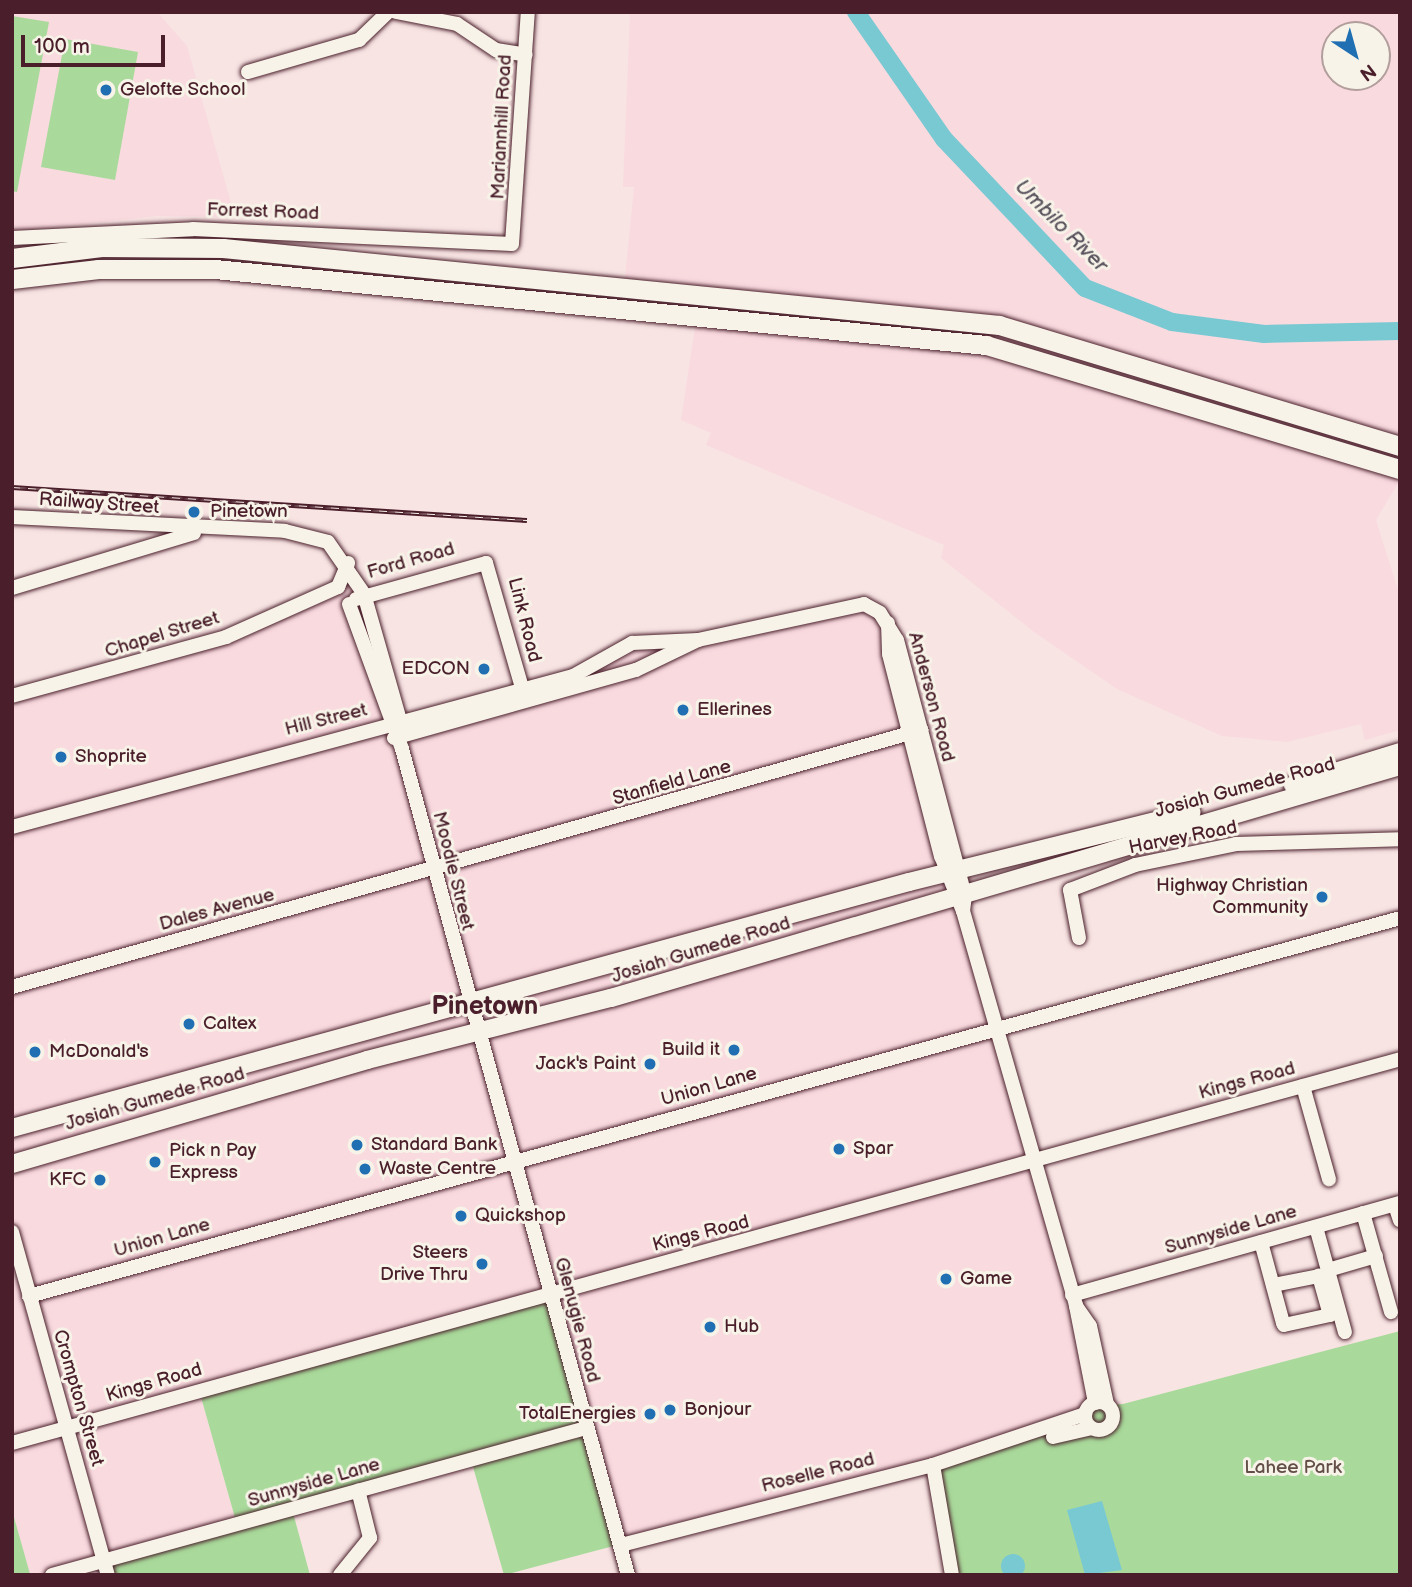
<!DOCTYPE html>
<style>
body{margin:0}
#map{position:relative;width:1412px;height:1587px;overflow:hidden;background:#f8e4e3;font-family:"Balsamiq Sans",sans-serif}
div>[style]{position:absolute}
.built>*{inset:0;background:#f9dadf}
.green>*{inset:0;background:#a9da9b}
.water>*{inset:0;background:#79c9d3}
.round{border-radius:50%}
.river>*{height:18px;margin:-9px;padding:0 9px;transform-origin:9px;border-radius:9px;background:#79c9d3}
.roads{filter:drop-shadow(0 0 2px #4a1f2b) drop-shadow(0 0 2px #4a1f2b)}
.minor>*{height:14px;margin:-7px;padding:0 7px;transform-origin:7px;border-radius:7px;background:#f7f3e8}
.minor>.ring{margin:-7px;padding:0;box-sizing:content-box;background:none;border:14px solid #f7f3e8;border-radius:50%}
.major>*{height:18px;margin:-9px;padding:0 9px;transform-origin:9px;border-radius:9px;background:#f7f3e8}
.highway>*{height:19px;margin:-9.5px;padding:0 9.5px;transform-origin:9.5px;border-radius:9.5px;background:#f7f3e8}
.rail>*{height:5px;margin-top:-2.5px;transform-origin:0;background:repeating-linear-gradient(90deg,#f7f3e8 0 8px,#4a1f2b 0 16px);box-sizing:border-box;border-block:2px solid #4a1f2b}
.dots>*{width:19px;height:19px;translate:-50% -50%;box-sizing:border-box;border:4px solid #f7f3e8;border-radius:50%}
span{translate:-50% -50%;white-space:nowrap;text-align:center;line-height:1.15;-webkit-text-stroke:6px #f7f3e8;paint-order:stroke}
.poi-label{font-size:19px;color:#4a1f2b}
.left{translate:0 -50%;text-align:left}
.right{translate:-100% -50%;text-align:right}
.street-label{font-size:19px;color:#4a1f2b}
.park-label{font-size:19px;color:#624e47}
.water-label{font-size:21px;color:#58525d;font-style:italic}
.district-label{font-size:26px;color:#4a1f2b;font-weight:700}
.frame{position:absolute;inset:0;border:14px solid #4a1f2b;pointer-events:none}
.north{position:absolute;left:1321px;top:21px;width:70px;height:70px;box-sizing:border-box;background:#f7f3e8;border:2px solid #b29e9c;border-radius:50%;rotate:144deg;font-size:19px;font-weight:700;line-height:28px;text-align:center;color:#4a1f2b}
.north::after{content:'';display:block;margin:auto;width:24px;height:32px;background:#1f6fb2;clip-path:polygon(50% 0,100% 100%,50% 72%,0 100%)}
.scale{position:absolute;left:21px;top:35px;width:144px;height:32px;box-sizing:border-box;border:4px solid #4a1f2b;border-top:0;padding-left:9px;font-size:21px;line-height:24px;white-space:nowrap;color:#4a1f2b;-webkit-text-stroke:5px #f7f3e8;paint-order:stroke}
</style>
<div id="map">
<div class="built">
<i style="clip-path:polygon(12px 12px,157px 12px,187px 46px,235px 217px,157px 216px,12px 232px)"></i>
<i style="clip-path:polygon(evenodd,630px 12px,1400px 12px,1400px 480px,1376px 520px,1400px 596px,1400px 730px,1365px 740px,1361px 724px,1287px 742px,1222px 736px,1117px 689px,1034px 632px,941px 558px,944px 545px,706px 445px,711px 433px,681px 420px,701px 287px,625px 278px,634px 187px,623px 187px,630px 12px,1335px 35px,1377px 35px,1377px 77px,1335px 77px,1335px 35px)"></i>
<i style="clip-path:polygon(348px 562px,401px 721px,520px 689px,615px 652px,849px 603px,880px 613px,1094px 1403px,1085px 1417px,621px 1544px,601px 1472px,199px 1391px,237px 1525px,55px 1575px,30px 1575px,12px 1510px,12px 1282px,24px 1279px,12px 1230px,12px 697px,226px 638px,338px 587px)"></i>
</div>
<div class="green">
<i style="clip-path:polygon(12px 16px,49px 22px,17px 192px,12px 191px)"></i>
<i style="clip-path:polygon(65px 39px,138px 52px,115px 180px,41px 167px)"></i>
<i style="clip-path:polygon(550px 1293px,621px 1544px,504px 1575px,471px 1460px,292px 1509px,310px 1575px,108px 1575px,104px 1561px,237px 1525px,199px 1390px)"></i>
<i style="clip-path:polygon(1400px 1331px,1400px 1575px,952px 1575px,933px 1465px,1089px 1406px,1123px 1404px)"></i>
<i style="clip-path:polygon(12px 1510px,30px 1574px,30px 1575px,12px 1575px)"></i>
</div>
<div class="water">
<i style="clip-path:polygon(1102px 1501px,1122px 1570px,1085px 1575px,1067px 1510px)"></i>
<i class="round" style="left:1001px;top:1554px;width:24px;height:24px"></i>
</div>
<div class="river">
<i style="left:856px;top:12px;width:155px;rotate:55.3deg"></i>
<i style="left:944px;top:139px;width:205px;rotate:46.6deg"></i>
<i style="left:1085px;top:288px;width:93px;rotate:21.3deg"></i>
<i style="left:1172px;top:322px;width:93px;rotate:7.4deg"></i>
<i style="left:1264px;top:334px;width:136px;rotate:-1.3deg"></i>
</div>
<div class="roads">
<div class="minor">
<i style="left:396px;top:12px;width:62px;rotate:11.1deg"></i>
<i style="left:457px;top:24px;width:47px;rotate:33.7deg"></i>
<i style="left:496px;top:50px;width:30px;rotate:9deg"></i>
<i style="left:248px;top:72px;width:116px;rotate:-16.1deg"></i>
<i style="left:359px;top:40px;width:40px;rotate:-44deg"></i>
<i style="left:12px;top:238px;width:181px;rotate:-2.8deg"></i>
<i style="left:193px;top:229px;width:319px;rotate:2.7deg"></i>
<i style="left:512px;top:244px;width:233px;rotate:-86.1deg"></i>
<i style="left:12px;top:517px;width:273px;rotate:2.9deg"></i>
<i style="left:285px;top:531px;width:44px;rotate:14.3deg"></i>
<i style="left:328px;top:542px;width:63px;rotate:55.3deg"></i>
<i style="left:364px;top:594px;width:138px;rotate:74.1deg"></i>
<i style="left:12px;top:588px;width:190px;rotate:-16.8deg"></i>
<i style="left:356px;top:599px;width:135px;rotate:-15.5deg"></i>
<i style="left:486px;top:563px;width:130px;rotate:73.9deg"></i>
<i style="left:349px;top:604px;width:154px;rotate:69.9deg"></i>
<i style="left:402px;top:749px;width:856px;rotate:74.7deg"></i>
<i style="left:888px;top:623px;width:31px;rotate:88deg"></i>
<i style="left:889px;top:654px;width:209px;rotate:75.6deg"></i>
<i style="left:941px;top:856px;width:59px;rotate:68.2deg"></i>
<i style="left:963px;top:911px;width:411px;rotate:74deg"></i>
<i style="left:1076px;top:1306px;width:99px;rotate:78.9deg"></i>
<i style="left:12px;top:696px;width:222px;rotate:-15.4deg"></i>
<i style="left:226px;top:637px;width:123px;rotate:-24.1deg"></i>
<i style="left:338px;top:587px;width:26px;rotate:-67deg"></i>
<i style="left:394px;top:738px;width:251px;rotate:-15.7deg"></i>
<i style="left:636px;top:670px;width:69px;rotate:-25.8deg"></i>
<i style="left:698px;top:640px;width:170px;rotate:-12.2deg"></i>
<i style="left:864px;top:604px;width:18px;rotate:29deg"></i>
<i style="left:880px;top:613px;width:32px;rotate:58deg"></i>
<i style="left:897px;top:640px;width:264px;rotate:75.1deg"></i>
<i style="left:965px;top:895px;width:16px;rotate:97deg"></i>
<i style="left:12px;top:827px;width:581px;rotate:-15.06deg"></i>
<i style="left:573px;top:676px;width:68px;rotate:-29.2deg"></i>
<i style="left:632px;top:643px;width:66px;rotate:-2.6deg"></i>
<i style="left:1079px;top:938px;width:49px;rotate:-100.6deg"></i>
<i style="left:1070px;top:890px;width:70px;rotate:-21deg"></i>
<i style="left:1135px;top:865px;width:103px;rotate:-11.7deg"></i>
<i style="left:1236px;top:844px;width:164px;rotate:-1.7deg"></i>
<i style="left:12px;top:987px;width:945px;rotate:-15.79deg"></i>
<i style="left:1303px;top:1086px;width:97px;rotate:74.4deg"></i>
<i style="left:1395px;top:1205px;width:16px;rotate:72deg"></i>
<i style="left:1363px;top:1213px;width:103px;rotate:74.2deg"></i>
<i style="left:1316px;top:1227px;width:109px;rotate:74.6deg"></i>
<i style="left:12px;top:1232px;width:356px;rotate:74.4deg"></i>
<i style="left:1261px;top:1242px;width:84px;rotate:74.8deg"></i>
<i style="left:1283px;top:1323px;width:2px;rotate:63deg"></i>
<i style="left:1284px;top:1325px;width:47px;rotate:-12.3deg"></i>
<i style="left:1330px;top:1315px;width:41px;rotate:-105.8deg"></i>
<i style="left:1319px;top:1276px;width:47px;rotate:168.9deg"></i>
<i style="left:1328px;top:1270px;width:50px;rotate:-16.3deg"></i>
<i style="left:1072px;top:1295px;width:341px;rotate:-15.7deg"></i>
<i style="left:29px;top:1296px;width:1422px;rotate:-15.41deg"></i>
<i style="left:1076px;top:1306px;width:24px;rotate:55deg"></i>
<i style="left:1090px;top:1326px;width:80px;rotate:77.7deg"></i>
<i class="ring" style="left:1085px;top:1402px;width:14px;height:14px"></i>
<i style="left:1053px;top:1437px;width:39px;rotate:-13deg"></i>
<i style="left:12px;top:1443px;width:1440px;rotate:-15.46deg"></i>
<i style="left:933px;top:1465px;width:112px;rotate:80.2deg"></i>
<i style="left:621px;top:1545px;width:322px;rotate:-14.4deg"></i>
<i style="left:933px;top:1465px;width:160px;rotate:-18.5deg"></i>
<i style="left:52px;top:1575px;width:554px;rotate:-15.39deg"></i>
<i style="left:340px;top:1575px;width:48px;rotate:-51deg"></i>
<i style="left:370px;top:1538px;width:49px;rotate:-104deg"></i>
</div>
<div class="major">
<i style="left:1293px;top:785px;width:112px;rotate:-17.1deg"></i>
<i style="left:12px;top:1128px;width:930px;rotate:-15.34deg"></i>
<i style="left:909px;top:882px;width:291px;rotate:-13.9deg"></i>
<i style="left:12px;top:1164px;width:370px;rotate:-16.3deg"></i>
<i style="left:367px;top:1060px;width:252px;rotate:-14.3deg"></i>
<i style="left:611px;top:998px;width:822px;rotate:-16.39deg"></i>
</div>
<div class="highway">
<i style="left:12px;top:258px;width:90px;rotate:-7deg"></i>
<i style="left:101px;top:247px;width:122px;rotate:0.5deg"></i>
<i style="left:223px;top:248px;width:780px;rotate:5.67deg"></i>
<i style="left:999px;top:325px;width:419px;rotate:16.8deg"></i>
<i style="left:12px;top:279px;width:87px;rotate:-6.6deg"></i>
<i style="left:98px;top:269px;width:117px"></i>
<i style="left:215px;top:269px;width:775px;rotate:5.63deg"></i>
<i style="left:986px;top:345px;width:432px;rotate:16.7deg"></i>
</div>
</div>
<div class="rail">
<i style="left:12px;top:487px;width:516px;rotate:3.67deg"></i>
</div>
<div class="dots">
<i style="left:106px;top:90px;background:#1f6fb2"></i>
<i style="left:194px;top:512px;background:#1f6fb2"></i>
<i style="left:484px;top:669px;background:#1f6fb2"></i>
<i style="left:683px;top:710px;background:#1f6fb2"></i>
<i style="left:61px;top:757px;background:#1f6fb2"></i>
<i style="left:1322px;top:897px;background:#1f6fb2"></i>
<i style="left:189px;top:1024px;background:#1f6fb2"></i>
<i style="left:734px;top:1050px;background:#1f6fb2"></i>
<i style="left:35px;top:1052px;background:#1f6fb2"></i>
<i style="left:650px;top:1064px;background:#1f6fb2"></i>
<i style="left:357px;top:1145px;background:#1f6fb2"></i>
<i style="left:839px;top:1149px;background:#1f6fb2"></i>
<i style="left:155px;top:1162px;background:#1f6fb2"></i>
<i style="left:365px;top:1169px;background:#1f6fb2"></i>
<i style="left:100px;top:1180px;background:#1f6fb2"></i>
<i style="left:461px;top:1216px;background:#1f6fb2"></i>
<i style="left:482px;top:1264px;background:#1f6fb2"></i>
<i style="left:946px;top:1279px;background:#1f6fb2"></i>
<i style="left:710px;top:1327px;background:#1f6fb2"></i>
<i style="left:670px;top:1410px;background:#1f6fb2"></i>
<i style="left:650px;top:1414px;background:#1f6fb2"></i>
</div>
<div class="poi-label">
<span class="left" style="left:120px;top:90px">Gelofte School</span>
<span class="left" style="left:210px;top:512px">Pinetown</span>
<span class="right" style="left:470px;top:669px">EDCON</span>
<span class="left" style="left:697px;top:710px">Ellerines</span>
<span class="left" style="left:75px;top:757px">Shoprite</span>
<span class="right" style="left:1308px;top:897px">Highway Christian<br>Community</span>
<span class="left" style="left:203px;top:1024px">Caltex</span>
<span class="right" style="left:720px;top:1050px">Build it</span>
<span class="left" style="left:49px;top:1052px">McDonald's</span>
<span class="right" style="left:636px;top:1064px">Jack's Paint</span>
<span class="left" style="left:371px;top:1145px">Standard Bank</span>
<span class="left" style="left:853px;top:1149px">Spar</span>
<span class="left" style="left:169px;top:1162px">Pick n Pay<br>Express</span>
<span class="left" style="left:379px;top:1169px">Waste Centre</span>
<span class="right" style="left:86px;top:1180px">KFC</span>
<span class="left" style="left:475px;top:1216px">Quickshop</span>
<span class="right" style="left:468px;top:1264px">Steers<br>Drive Thru</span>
<span class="left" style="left:960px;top:1279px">Game</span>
<span class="left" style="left:724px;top:1327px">Hub</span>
<span class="left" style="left:684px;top:1410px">Bonjour</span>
<span class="right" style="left:636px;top:1414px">TotalEnergies</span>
</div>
<div class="street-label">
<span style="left:502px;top:127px;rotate:-87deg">Mariannhill Road</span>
<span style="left:263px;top:212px;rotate:2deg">Forrest Road</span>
<span style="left:99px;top:504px;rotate:4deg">Railway Street</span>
<span style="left:411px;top:561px;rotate:-16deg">Ford Road</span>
<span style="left:524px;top:620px;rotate:76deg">Link Road</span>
<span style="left:162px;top:635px;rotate:-17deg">Chapel Street</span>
<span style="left:931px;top:697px;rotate:75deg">Anderson Road</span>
<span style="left:326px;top:720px;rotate:-14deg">Hill Street</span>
<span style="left:672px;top:783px;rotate:-16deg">Stanfield Lane</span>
<span style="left:1245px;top:788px;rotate:-15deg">Josiah Gumede Road</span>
<span style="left:1183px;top:838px;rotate:-11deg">Harvey Road</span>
<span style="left:453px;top:871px;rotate:76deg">Moodie Street</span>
<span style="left:217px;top:910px;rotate:-15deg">Dales Avenue</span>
<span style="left:701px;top:950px;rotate:-17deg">Josiah Gumede Road</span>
<span style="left:1247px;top:1081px;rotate:-15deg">Kings Road</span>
<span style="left:709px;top:1087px;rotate:-16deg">Union Lane</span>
<span style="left:155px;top:1099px;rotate:-16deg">Josiah Gumede Road</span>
<span style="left:1231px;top:1230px;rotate:-16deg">Sunnyside Lane</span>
<span style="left:701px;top:1234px;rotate:-14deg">Kings Road</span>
<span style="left:162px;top:1238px;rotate:-16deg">Union Lane</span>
<span style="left:577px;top:1320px;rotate:75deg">Glenugie Road</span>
<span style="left:154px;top:1383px;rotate:-16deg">Kings Road</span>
<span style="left:78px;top:1398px;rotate:74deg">Crompton Street</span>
<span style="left:818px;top:1473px;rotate:-14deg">Roselle Road</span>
<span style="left:314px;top:1483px;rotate:-16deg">Sunnyside Lane</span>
</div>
<div class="park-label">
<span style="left:1293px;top:1468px">Lahee Park</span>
</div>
<div class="water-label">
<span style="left:1061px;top:226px;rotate:45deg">Umbilo River</span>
</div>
<div class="district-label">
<span style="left:485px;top:1007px">Pinetown</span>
</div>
<div class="frame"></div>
<div class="north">N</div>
<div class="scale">100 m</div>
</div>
